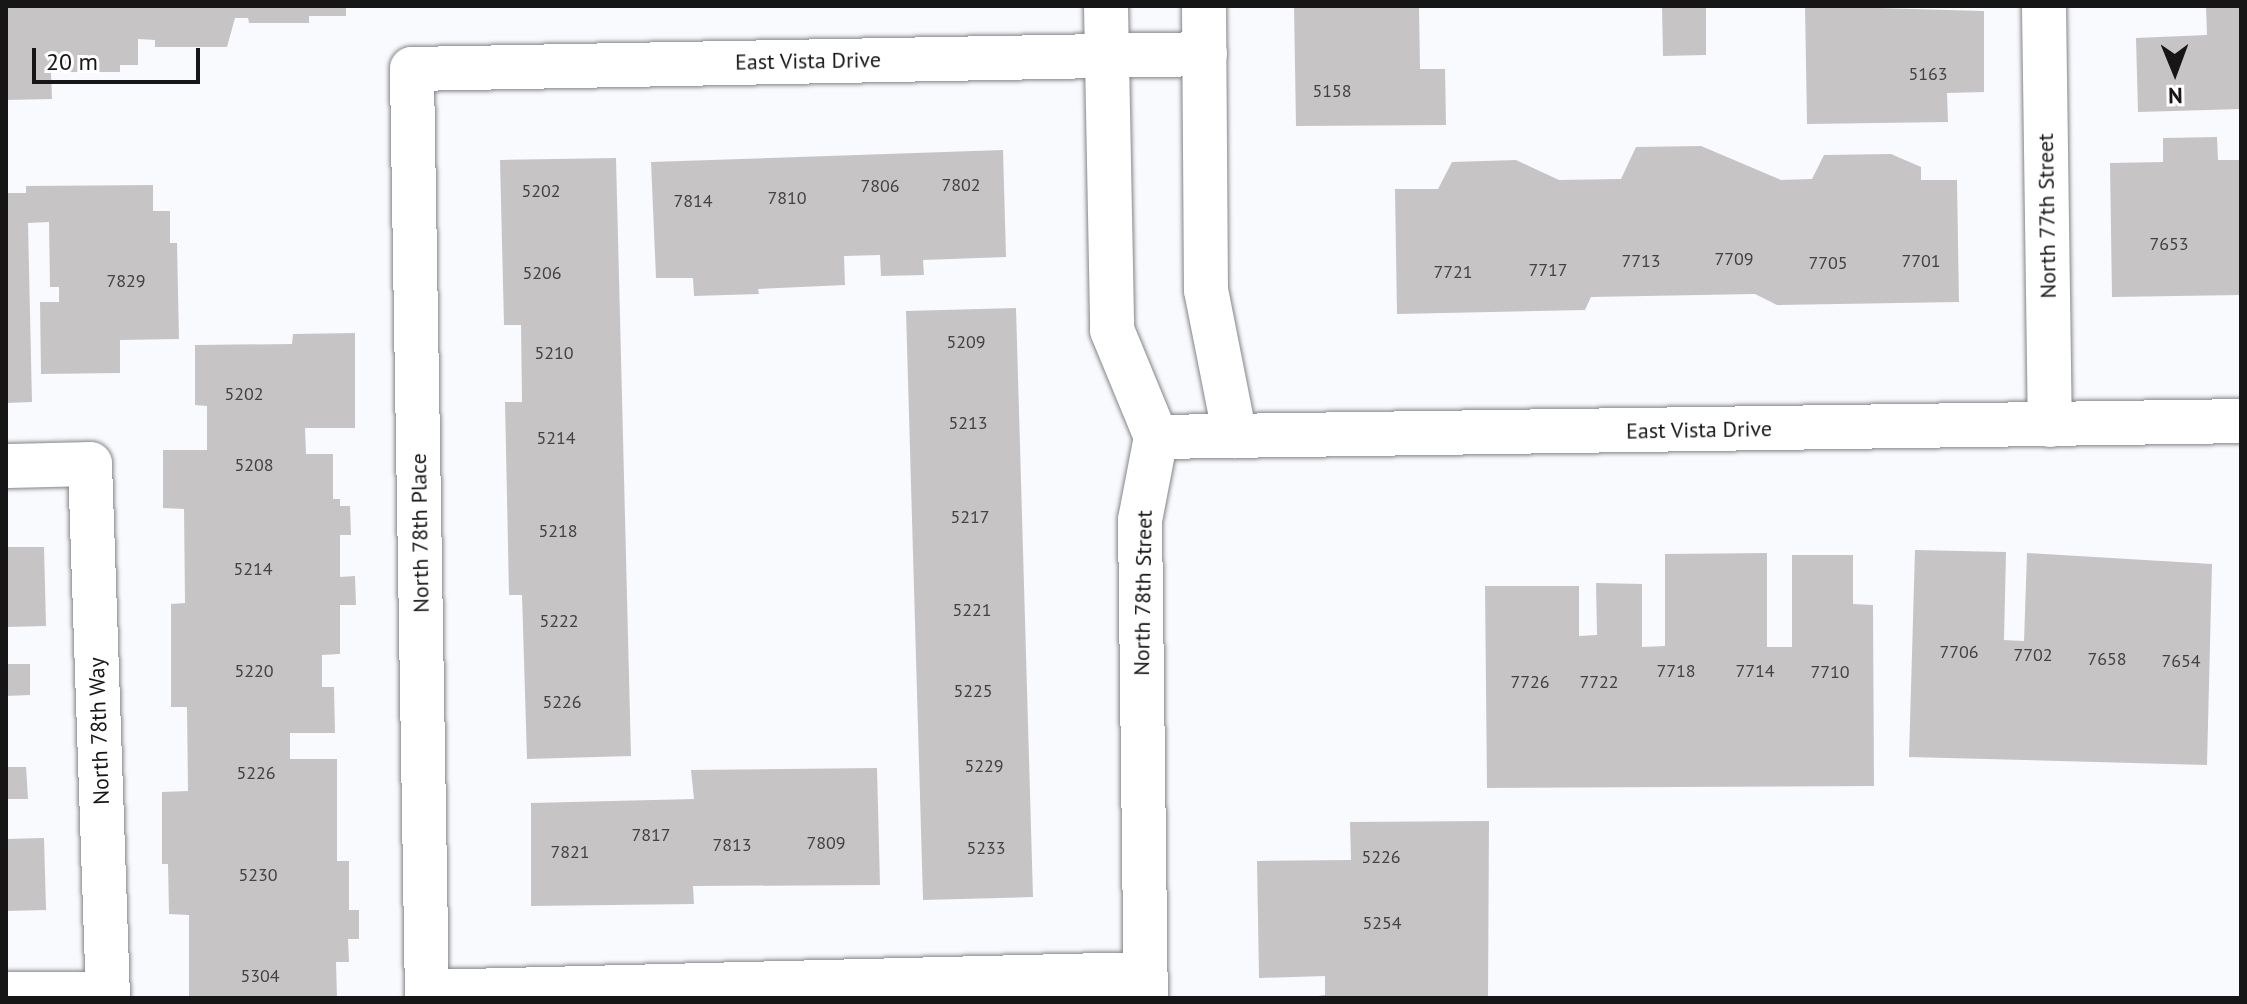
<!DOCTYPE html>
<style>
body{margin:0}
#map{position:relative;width:2247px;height:1004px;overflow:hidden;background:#f9fafe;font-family:"PT Sans",sans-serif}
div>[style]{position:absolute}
.building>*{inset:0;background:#c7c4c6}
.roads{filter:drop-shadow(0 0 2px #848588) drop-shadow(0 0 2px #848588)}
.street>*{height:44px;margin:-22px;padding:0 22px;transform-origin:22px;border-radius:22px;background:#fff}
span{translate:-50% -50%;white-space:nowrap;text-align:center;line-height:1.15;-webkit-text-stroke:8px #fff;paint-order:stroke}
.number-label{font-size:18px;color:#424243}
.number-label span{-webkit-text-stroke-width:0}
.street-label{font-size:22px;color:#161617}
.frame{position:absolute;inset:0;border:8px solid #161617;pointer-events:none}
.north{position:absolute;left:2135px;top:32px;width:80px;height:80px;-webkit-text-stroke:6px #fff;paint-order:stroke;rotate:179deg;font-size:22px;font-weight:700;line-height:32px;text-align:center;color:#161617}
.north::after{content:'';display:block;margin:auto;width:28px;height:36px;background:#161617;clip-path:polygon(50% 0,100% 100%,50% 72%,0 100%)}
.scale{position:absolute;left:32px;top:48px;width:168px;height:36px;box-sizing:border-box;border:4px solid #161617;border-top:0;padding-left:10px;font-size:24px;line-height:28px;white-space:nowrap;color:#161617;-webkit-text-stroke:6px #fff;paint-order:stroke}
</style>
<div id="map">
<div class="building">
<i style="clip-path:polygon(6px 6px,346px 6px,346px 16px,309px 16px,309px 23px,249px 23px,248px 18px,235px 18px,227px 47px,155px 47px,155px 40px,138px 39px,138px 65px,120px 65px,120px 72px,51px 72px,52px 99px,6px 100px)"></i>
<i style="clip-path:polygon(1294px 6px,1419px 6px,1420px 69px,1445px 69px,1446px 125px,1296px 126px)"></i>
<i style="clip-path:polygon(1662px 6px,1706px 6px,1706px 55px,1663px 56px)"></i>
<i style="clip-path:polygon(1805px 6px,1984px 11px,1984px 92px,1947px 93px,1948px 122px,1807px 124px)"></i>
<i style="clip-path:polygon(2206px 6px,2241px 6px,2241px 109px,2138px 112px,2136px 38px,2207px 35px)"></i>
<i style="clip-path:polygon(2217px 137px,2218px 160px,2241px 160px,2241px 295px,2112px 297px,2110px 163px,2163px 162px,2163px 138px)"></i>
<i style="clip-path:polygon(1701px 146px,1781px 180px,1812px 179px,1824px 155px,1891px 154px,1921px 167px,1921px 180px,1957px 180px,1959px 302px,1777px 305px,1755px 294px,1591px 297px,1585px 310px,1397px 314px,1395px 189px,1438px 189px,1452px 162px,1516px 160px,1559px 180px,1621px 179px,1636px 147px)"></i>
<i style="clip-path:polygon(1003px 150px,1006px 257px,923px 260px,924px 275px,881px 276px,880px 255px,844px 256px,845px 285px,758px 289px,759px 294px,694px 296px,693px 278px,656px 278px,651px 162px)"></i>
<i style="clip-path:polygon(616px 158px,631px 756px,527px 759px,522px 595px,509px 595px,505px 402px,522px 402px,521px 325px,504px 325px,500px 160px)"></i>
<i style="clip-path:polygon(153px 185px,153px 211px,170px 211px,170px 243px,177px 243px,179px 339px,120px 340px,120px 373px,41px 374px,40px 302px,59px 302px,59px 287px,50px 287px,49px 222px,28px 223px,32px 402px,6px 403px,6px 193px,26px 193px,26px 186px)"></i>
<i style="clip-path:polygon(1016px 308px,1033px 897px,923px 900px,906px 311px)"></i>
<i style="clip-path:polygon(355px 333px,355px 428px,305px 428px,306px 454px,333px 454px,333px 499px,340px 499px,340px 506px,350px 506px,351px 535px,340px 535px,340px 577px,355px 576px,356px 605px,340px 605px,340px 654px,322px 655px,322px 687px,334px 687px,335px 733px,290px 733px,290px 759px,337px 759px,337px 861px,349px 861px,349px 910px,359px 910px,359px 939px,348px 939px,349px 962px,336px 962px,337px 998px,189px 998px,189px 915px,169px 914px,168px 864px,162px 864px,162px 792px,188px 791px,187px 707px,171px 707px,171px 604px,185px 603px,184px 509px,163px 508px,163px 450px,207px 450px,207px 406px,195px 405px,195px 345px,292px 344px,293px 334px)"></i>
<i style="clip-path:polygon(6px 547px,44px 547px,46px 626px,6px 627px)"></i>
<i style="clip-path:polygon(1915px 550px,2006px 552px,2004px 640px,2024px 641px,2027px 553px,2212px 564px,2207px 765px,1909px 757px)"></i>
<i style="clip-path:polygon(1767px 553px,1767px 647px,1792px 647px,1792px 555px,1853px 555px,1853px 604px,1873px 605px,1874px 786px,1487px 788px,1485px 586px,1579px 586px,1579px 636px,1597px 635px,1596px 583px,1642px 584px,1642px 647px,1665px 646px,1665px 554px)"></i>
<i style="clip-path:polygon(6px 664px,30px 664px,30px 695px,6px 696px)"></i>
<i style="clip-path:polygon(6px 767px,26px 767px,28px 799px,6px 799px)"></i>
<i style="clip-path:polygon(877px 768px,880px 885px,693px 886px,694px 904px,531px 906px,531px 803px,694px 799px,691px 770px)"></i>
<i style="clip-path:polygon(1489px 821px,1488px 998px,1304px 998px,1325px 995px,1325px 976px,1259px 978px,1257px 861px,1351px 860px,1350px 822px)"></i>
<i style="clip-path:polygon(44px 838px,46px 910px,6px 911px,6px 839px)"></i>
</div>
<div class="roads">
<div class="street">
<i style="left:1106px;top:6px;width:324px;rotate:88.9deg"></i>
<i style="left:1112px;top:330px;width:116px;rotate:67.6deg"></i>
<i style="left:1156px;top:437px;width:85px;rotate:100.9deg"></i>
<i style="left:1140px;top:520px;width:478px;rotate:89.3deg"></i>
<i style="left:1204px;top:6px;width:284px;rotate:89.6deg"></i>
<i style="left:1206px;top:290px;width:149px;rotate:78.8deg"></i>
<i style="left:2044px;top:6px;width:419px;rotate:89.2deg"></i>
<i style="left:1156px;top:437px;width:1085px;rotate:-0.84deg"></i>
<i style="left:6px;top:466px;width:84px;rotate:-1.4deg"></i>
<i style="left:90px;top:464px;width:534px;rotate:88.07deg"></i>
<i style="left:427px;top:992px;width:718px;rotate:-1.44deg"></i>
<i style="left:6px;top:994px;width:102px"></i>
<i style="left:427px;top:998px;width:929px;rotate:-90.93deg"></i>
<i style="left:412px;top:69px;width:793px;rotate:-1.08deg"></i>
</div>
</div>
<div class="number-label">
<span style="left:1928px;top:74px">5163</span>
<span style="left:1332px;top:91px">5158</span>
<span style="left:961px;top:185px">7802</span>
<span style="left:880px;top:186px">7806</span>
<span style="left:541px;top:191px">5202</span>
<span style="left:787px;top:198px">7810</span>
<span style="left:693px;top:201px">7814</span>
<span style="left:2169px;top:244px">7653</span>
<span style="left:1734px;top:259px">7709</span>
<span style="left:1641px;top:261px">7713</span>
<span style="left:1921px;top:261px">7701</span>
<span style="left:1828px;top:263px">7705</span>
<span style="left:1548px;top:270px">7717</span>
<span style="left:1453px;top:272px">7721</span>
<span style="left:542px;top:273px">5206</span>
<span style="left:126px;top:281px">7829</span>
<span style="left:966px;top:342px">5209</span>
<span style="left:554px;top:353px">5210</span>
<span style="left:244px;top:394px">5202</span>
<span style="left:968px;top:423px">5213</span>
<span style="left:556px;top:438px">5214</span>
<span style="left:254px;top:465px">5208</span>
<span style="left:970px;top:517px">5217</span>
<span style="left:558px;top:531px">5218</span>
<span style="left:253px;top:569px">5214</span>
<span style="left:972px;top:610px">5221</span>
<span style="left:559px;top:621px">5222</span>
<span style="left:1959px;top:652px">7706</span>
<span style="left:2033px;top:655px">7702</span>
<span style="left:2107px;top:659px">7658</span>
<span style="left:2181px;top:661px">7654</span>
<span style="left:254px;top:671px">5220</span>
<span style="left:1676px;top:671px">7718</span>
<span style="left:1755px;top:671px">7714</span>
<span style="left:1830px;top:672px">7710</span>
<span style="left:1530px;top:682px">7726</span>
<span style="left:1599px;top:682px">7722</span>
<span style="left:973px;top:691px">5225</span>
<span style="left:562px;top:702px">5226</span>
<span style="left:984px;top:766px">5229</span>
<span style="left:256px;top:773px">5226</span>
<span style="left:651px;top:835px">7817</span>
<span style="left:826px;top:843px">7809</span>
<span style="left:732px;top:845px">7813</span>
<span style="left:986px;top:848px">5233</span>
<span style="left:570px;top:852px">7821</span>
<span style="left:1381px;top:857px">5226</span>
<span style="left:258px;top:875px">5230</span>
<span style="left:1382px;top:923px">5254</span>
<span style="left:260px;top:976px">5304</span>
</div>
<div class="street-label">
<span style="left:808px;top:61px;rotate:-1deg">East Vista Drive</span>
<span style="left:2047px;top:216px;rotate:-91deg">North 77th Street</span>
<span style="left:1699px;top:430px;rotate:-1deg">East Vista Drive</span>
<span style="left:420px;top:533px;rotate:-91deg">North 78th Place</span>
<span style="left:1143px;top:593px;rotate:-89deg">North 78th Street</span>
<span style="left:99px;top:731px;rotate:-92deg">North 78th Way</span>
</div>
<div class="frame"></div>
<div class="north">N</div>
<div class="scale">20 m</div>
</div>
